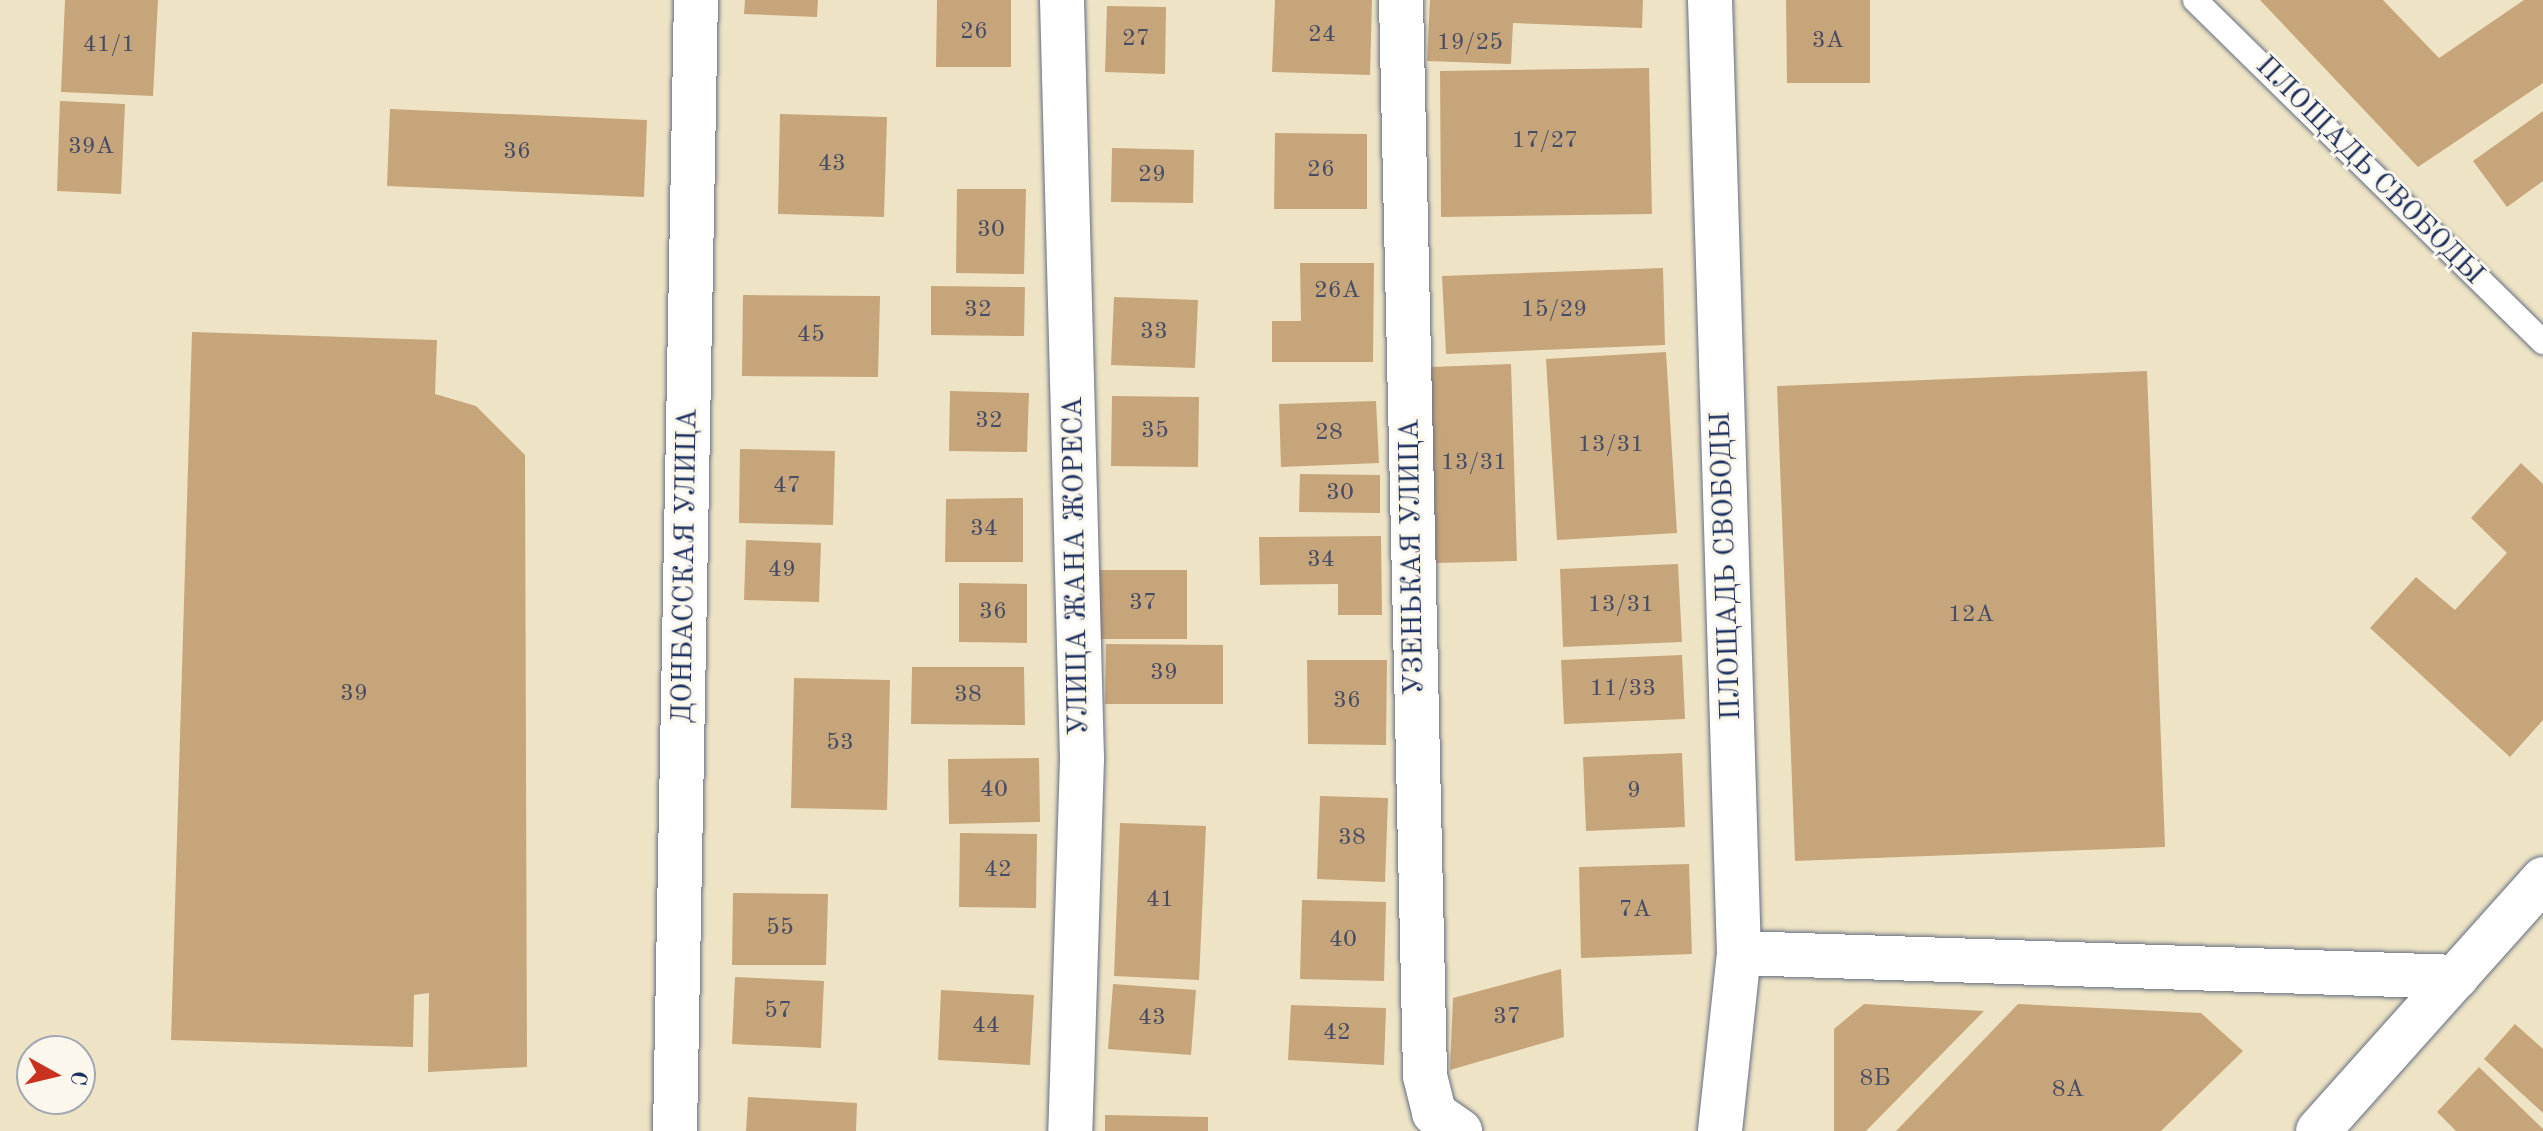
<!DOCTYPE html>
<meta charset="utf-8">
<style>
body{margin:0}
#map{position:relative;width:2543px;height:1131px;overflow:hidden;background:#eee4c5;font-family:"Old Standard TT",serif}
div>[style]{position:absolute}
.building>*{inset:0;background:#c7a57a}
.roads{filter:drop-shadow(0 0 2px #656e82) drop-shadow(0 0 2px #656e82)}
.service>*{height:24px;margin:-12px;padding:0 12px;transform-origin:12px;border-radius:12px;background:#fff}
.minor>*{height:44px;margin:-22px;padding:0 22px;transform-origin:22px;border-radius:22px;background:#fff}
span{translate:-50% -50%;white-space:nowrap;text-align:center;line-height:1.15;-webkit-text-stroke:6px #fbf7ec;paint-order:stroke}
.number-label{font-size:24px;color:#464c65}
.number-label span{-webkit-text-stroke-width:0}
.street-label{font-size:28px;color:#1b2f5e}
.north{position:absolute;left:16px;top:1035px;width:80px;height:80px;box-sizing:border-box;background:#fbf7ec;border:2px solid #a1a7b3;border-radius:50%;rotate:98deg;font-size:22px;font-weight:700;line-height:32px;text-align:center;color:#1b2f5e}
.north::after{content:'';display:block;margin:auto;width:28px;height:36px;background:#c8321e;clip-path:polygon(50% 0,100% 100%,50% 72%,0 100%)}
</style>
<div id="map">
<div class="building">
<i style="clip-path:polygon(65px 0,158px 0,153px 96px,61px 92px)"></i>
<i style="clip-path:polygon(745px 0,818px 0,817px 17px,744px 14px)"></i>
<i style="clip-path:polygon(937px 0,1011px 0,1011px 67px,936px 67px)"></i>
<i style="clip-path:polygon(1275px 0,1372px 0,1370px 75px,1272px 72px)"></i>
<i style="clip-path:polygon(1430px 0,1643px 0,1642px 28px,1513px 23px,1511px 64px,1427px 61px)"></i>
<i style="clip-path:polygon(1786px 0,1870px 0,1870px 83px,1787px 83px)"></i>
<i style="clip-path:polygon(2260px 0,2383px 0,2439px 58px,2524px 0,2543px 0,2543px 83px,2418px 167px)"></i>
<i style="clip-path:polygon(1107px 6px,1166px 7px,1165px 74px,1105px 72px)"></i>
<i style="clip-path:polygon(1649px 68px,1652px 214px,1441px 217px,1440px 71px)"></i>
<i style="clip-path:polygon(60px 101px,125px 104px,121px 194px,57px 191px)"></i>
<i style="clip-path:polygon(390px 109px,647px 120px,644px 197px,387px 186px)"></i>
<i style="clip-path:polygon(2543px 111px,2543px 181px,2507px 207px,2473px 161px)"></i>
<i style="clip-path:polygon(780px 114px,887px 117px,884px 217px,778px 214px)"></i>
<i style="clip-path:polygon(1275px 133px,1367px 134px,1367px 209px,1274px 209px)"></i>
<i style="clip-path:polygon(1112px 148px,1194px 150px,1193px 203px,1111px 202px)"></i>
<i style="clip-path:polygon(957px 189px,1026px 189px,1024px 274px,956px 273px)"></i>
<i style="clip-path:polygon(1300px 263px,1374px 263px,1373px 362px,1272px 362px,1272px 321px,1301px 321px)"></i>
<i style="clip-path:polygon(1663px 268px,1665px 345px,1446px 354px,1442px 276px)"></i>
<i style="clip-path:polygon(931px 286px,1025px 287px,1024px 336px,931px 335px)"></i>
<i style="clip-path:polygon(743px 295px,880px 296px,878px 377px,742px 376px)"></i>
<i style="clip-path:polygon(1114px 297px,1198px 300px,1195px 368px,1111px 365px)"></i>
<i style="clip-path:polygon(192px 332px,437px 340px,435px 394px,476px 406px,525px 455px,527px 1067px,428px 1072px,429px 993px,414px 995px,413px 1047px,171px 1040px)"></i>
<i style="clip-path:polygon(1666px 352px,1677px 533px,1557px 540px,1546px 359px)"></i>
<i style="clip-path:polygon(1511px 364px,1517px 561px,1436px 563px,1431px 367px)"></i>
<i style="clip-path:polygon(2147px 371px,2165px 847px,1795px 861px,1777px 386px)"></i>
<i style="clip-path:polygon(950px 391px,1029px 393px,1027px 452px,949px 451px)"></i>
<i style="clip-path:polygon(1112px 396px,1199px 397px,1198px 467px,1111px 466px)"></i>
<i style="clip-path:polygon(1376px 401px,1379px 463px,1281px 467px,1279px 404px)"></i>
<i style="clip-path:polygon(740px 449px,835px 451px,833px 525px,739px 523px)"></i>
<i style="clip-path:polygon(2521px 463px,2543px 484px,2543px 720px,2510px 757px,2370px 628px,2416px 577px,2455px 610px,2507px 553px,2471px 518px)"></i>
<i style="clip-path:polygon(1300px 474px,1380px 475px,1380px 513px,1299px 512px)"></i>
<i style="clip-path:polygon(1023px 498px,1023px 562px,945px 562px,946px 499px)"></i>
<i style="clip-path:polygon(1381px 536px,1382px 615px,1338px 615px,1338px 584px,1260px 585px,1259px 537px)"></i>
<i style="clip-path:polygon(746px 540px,821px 543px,819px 602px,744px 600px)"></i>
<i style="clip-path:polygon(1678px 564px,1682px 642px,1563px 647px,1560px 569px)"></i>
<i style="clip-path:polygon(1099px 570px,1187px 570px,1187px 639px,1099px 639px)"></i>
<i style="clip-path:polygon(959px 583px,1027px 584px,1027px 643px,959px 642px)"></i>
<i style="clip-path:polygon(1106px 644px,1223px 645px,1223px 704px,1105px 704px)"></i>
<i style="clip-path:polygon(1682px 655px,1685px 719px,1564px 724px,1561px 660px)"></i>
<i style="clip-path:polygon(1307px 660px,1387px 660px,1386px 745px,1308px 744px)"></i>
<i style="clip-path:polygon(912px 667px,1024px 667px,1025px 725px,911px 724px)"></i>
<i style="clip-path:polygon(794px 678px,890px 680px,887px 810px,791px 808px)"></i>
<i style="clip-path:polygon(1682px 753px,1685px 827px,1586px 831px,1583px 757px)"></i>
<i style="clip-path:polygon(1039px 758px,1040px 822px,949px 824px,948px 759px)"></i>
<i style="clip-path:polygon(1320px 796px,1388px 798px,1385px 882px,1317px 879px)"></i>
<i style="clip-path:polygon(1120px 823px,1206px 826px,1199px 980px,1114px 976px)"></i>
<i style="clip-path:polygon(960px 833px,1037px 834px,1036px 908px,959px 907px)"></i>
<i style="clip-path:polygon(1689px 864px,1692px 954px,1581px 958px,1579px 867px)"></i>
<i style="clip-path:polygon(733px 893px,828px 894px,826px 965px,732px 965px)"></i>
<i style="clip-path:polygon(1302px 900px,1386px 902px,1384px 981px,1300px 979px)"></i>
<i style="clip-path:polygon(1561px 969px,1564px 1037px,1450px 1070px,1453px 998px)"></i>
<i style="clip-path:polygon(735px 977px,824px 981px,821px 1048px,732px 1044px)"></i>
<i style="clip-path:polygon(1113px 984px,1196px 990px,1191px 1055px,1108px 1049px)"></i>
<i style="clip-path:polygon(941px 990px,1034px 995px,1030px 1065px,938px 1060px)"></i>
<i style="clip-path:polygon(1864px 1004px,1984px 1011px,1866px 1131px,1834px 1131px,1834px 1029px)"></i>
<i style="clip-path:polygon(2018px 1004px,2201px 1013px,2243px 1051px,2161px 1131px,1896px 1131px)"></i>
<i style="clip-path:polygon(1291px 1005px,1386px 1008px,1384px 1065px,1288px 1060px)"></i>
<i style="clip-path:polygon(2515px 1024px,2543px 1049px,2543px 1113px,2484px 1059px)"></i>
<i style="clip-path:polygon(2479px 1067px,2543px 1129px,2543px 1131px,2456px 1131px,2437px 1112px)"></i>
<i style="clip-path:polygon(748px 1097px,857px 1103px,856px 1131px,746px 1131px)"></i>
<i style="clip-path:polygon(1105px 1115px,1208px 1117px,1208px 1131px,1105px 1131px)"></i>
</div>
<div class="roads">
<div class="service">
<i style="left:2195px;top:0;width:488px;rotate:44.5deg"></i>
</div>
<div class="minor">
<i style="left:1062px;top:0;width:759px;rotate:88.49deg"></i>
<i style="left:1082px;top:759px;width:372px;rotate:91.8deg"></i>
<i style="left:1401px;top:0;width:1076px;rotate:88.72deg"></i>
<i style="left:1425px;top:1076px;width:38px;rotate:76deg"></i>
<i style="left:1434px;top:1113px;width:32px;rotate:35deg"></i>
<i style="left:1710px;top:0;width:953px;rotate:88.26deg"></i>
<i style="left:1739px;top:953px;width:179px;rotate:96.1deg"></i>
<i style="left:1739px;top:953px;width:718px;rotate:1.91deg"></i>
<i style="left:675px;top:1131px;width:1131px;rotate:-88.94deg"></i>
<i style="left:2318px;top:1131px;width:338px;rotate:-48.2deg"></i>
</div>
</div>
<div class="number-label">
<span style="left:974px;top:33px">26</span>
<span style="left:1322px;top:36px">24</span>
<span style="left:1136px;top:40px">27</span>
<span style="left:1828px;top:42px">3А</span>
<span style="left:1470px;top:44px">19/25</span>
<span style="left:109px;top:46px">41/1</span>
<span style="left:1545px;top:142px">17/27</span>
<span style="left:91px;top:148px">39А</span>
<span style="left:517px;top:153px">36</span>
<span style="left:832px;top:165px">43</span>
<span style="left:1321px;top:171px">26</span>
<span style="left:1152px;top:176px">29</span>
<span style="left:991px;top:231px">30</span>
<span style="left:1337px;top:292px">26А</span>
<span style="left:978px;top:311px">32</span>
<span style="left:1554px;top:311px">15/29</span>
<span style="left:1154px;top:333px">33</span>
<span style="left:811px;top:336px">45</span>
<span style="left:989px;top:422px">32</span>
<span style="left:1155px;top:432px">35</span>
<span style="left:1329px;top:434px">28</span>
<span style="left:1611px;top:446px">13/31</span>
<span style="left:1474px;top:464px">13/31</span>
<span style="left:787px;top:487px">47</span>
<span style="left:1340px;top:494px">30</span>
<span style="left:984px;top:530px">34</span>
<span style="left:1321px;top:561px">34</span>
<span style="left:782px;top:571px">49</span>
<span style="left:1143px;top:604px">37</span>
<span style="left:1621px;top:606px">13/31</span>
<span style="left:993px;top:613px">36</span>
<span style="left:1971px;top:616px">12А</span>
<span style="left:1164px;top:674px">39</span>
<span style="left:1623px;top:690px">11/33</span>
<span style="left:354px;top:695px">39</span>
<span style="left:968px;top:696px">38</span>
<span style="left:1347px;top:702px">36</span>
<span style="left:840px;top:744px">53</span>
<span style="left:994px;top:791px">40</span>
<span style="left:1634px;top:792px">9</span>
<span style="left:1352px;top:839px">38</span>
<span style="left:998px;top:871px">42</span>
<span style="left:1160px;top:901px">41</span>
<span style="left:1635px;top:911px">7А</span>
<span style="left:780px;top:929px">55</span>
<span style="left:1343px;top:941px">40</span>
<span style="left:778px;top:1012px">57</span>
<span style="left:1507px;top:1018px">37</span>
<span style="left:1152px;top:1019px">43</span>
<span style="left:986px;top:1027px">44</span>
<span style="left:1337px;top:1034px">42</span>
<span style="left:1875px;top:1080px">8Б</span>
<span style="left:2068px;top:1091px">8А</span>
</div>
<div class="street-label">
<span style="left:2369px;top:171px;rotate:45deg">ПЛОЩАДЬ СВОБОДЫ</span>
<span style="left:1413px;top:557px;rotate:-91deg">УЗЕНЬКАЯ УЛИЦА</span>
<span style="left:686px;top:566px;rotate:-89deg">ДОНБАССКАЯ УЛИЦА</span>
<span style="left:1077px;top:566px;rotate:-91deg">УЛИЦА ЖАНА ЖОРЕСА</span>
<span style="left:1727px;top:566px;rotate:-92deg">ПЛОЩАДЬ СВОБОДЫ</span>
</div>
<div class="north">С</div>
</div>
